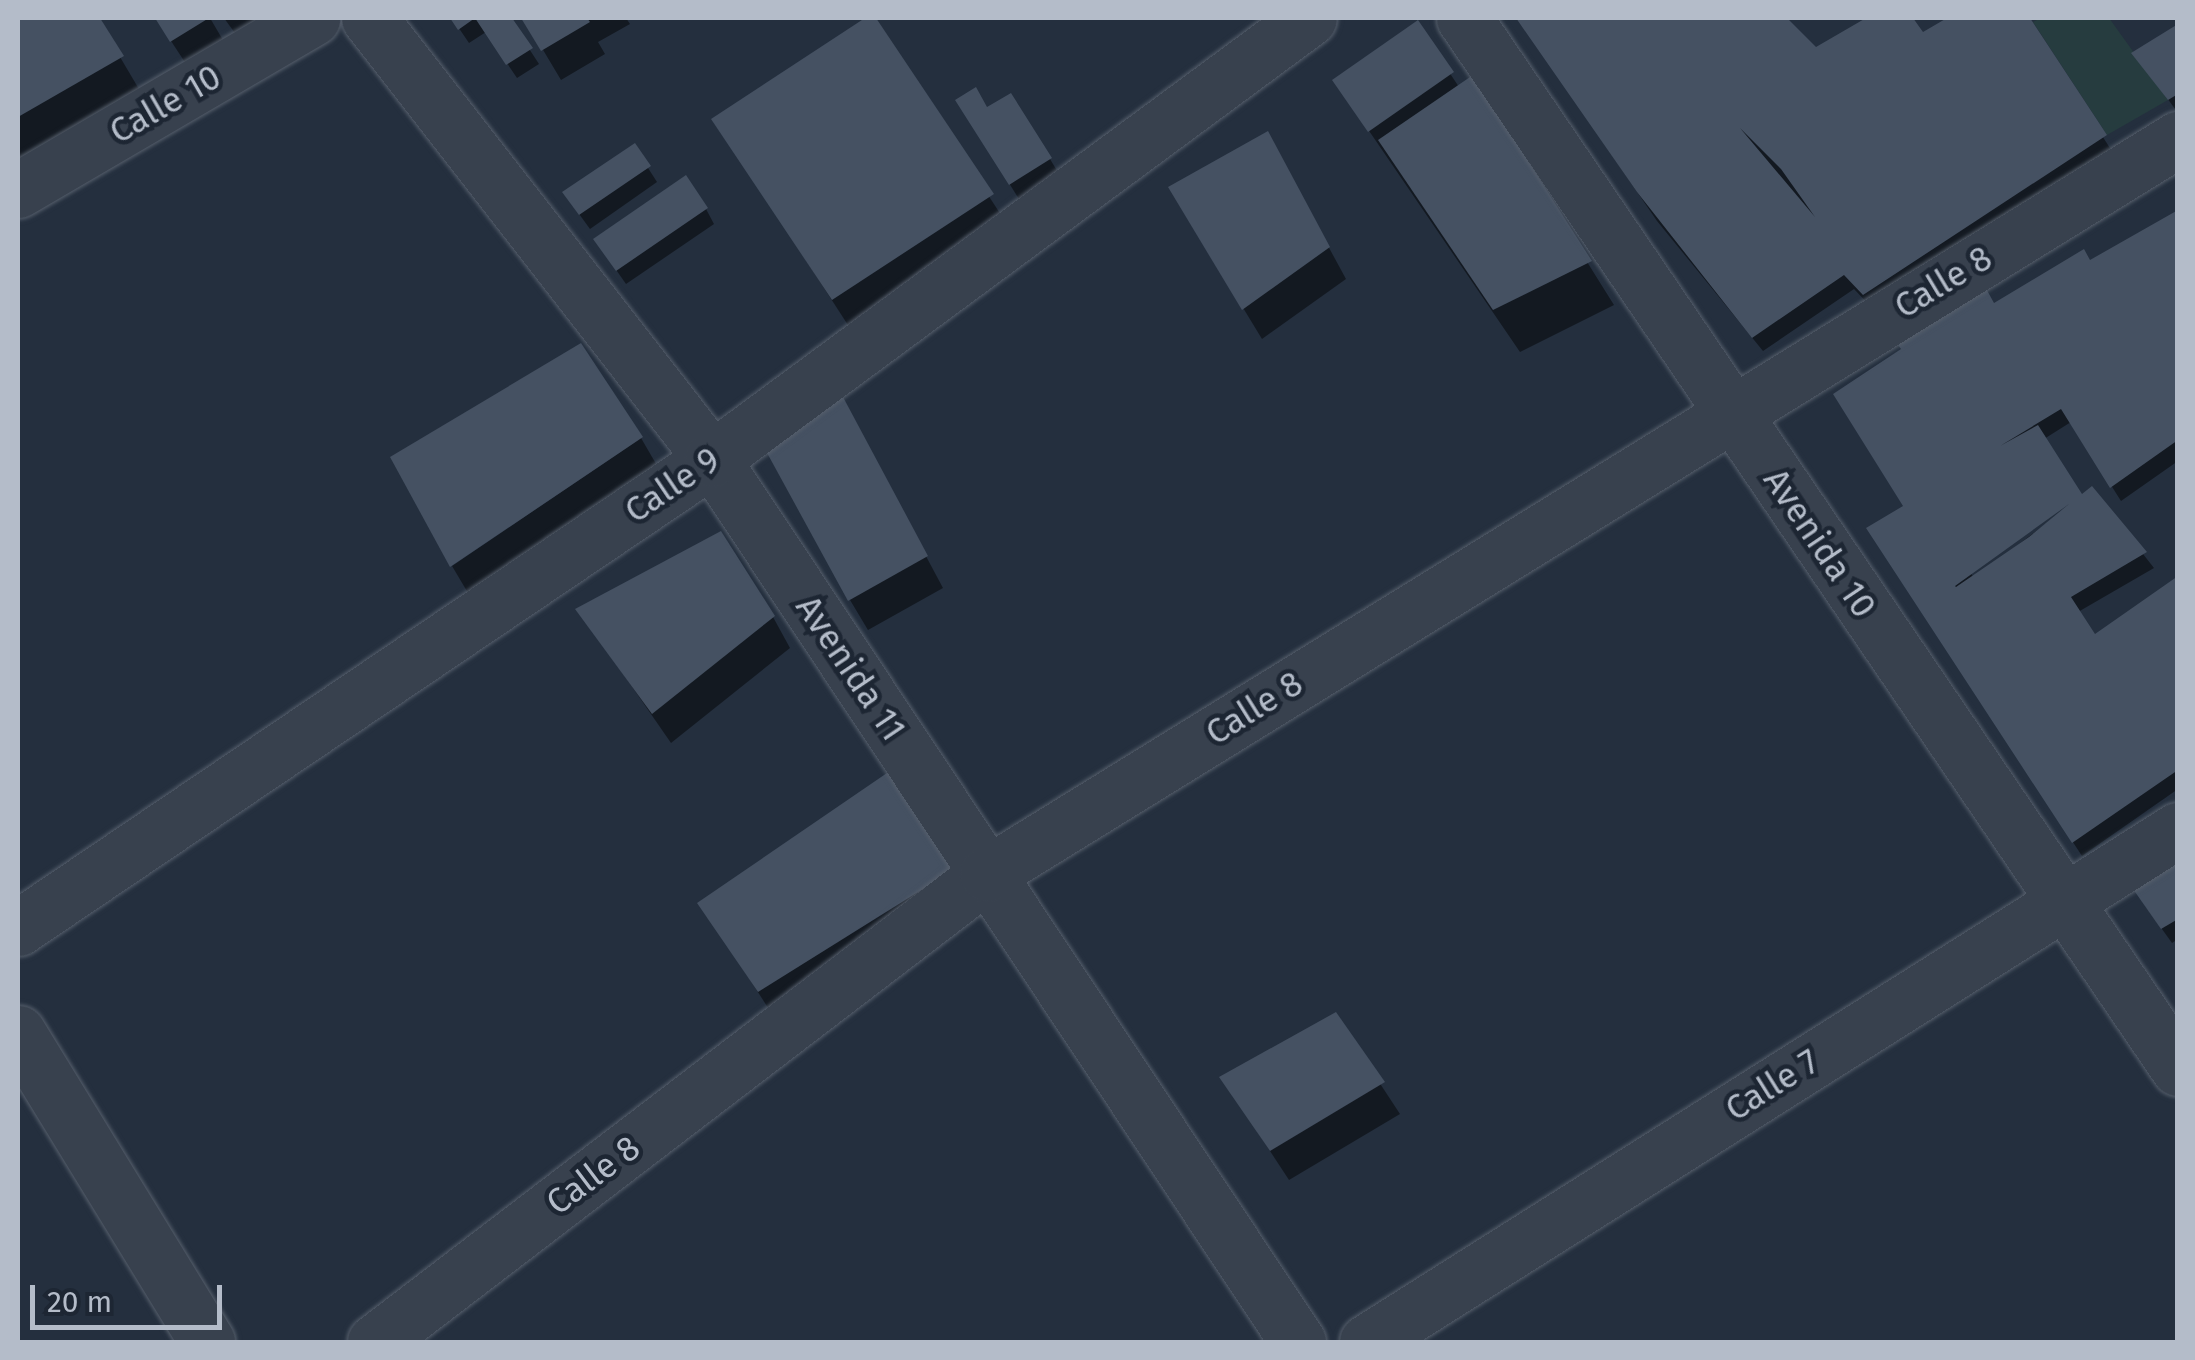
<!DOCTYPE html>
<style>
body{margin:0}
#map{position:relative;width:2195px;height:1360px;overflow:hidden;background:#242f3e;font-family:"Fira Sans",sans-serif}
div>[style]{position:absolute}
.green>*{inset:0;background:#263c3f}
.shadow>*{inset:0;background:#0007}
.building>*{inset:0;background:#455162}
.roads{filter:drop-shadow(0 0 2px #565f6c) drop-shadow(0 0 2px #565f6c)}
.minor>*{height:55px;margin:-27.5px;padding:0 27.5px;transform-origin:27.5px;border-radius:27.5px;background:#38414e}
span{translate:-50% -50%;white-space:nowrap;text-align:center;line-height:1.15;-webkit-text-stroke:9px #1d2633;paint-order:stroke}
.street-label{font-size:35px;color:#b4bcc9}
.frame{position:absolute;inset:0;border:20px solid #b4bcc9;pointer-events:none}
.scale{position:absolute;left:30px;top:1285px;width:192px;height:45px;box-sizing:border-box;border:5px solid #b4bcc9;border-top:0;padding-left:12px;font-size:30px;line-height:35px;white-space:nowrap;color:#b4bcc9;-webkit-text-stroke:8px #1d2633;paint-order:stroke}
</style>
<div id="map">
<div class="green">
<i style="clip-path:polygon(2041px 18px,2109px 18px,2168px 100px,2107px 135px,2033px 22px)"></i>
</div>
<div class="shadow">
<i style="clip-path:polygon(18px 18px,97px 18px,146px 101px,18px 174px)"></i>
<i style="clip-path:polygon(156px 18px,210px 18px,227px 47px,190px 70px)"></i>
<i style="clip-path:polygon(224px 18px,266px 18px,237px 36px)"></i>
<i style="clip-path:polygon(452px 18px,509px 18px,539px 64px,517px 78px,486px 32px,469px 43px)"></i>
<i style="clip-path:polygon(524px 18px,626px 18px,630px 24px,598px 42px,605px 54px,561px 80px)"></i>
<i style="clip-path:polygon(873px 18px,1016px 238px,859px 342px,715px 120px)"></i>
<i style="clip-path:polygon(1518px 18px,1783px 18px,1816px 50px,1871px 18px,1910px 18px,1929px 45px,1927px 33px,1951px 18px,2027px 18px,2122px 167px,1873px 309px,1854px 289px,1763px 351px,1657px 221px)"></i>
<i style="clip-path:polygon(1417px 24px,1459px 87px,1472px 78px,1614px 305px,1520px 352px,1335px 81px)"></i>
<i style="clip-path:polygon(2178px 27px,2178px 113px,2135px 54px)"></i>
<i style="clip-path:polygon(986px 110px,1050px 159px,1059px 174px,1019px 199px,967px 116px)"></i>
<i style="clip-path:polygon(1284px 165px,1346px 279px,1262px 339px,1189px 219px)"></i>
<i style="clip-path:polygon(648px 168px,657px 182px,590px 229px,574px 207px)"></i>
<i style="clip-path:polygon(706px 209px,714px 224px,626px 284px,605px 254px)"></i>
<i style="clip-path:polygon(evenodd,2178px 213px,2178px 461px,2121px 501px,2071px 422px,2044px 439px,2081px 498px,2092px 489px,2154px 568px,2078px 612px,2095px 637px,2178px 579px,2178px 789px,2082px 856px,1878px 544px,1906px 507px,1994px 306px,2089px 263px,2178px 213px,2065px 503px,2068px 507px,1974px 578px,1970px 572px,2065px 503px)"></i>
<i style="clip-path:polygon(859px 431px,943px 588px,868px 630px,850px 600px)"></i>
<i style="clip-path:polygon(641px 438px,666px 481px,477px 608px,452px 566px)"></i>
<i style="clip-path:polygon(579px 610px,773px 617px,790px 648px,671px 743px)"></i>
<i style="clip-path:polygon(969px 860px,785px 1034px,701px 904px)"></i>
<i style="clip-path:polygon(2178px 864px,2178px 939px,2172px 943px,2144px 904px)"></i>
<i style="clip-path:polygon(1335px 1015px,1400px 1114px,1289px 1180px,1222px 1078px)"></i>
</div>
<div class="building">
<i style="clip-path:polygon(18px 18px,100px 18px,124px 56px,18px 117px)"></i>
<i style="clip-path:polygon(155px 18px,209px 18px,170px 42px)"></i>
<i style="clip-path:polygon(450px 18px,512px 18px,533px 48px,506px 65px,475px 18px,458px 30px)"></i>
<i style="clip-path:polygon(521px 18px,587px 18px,590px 22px,541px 51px)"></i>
<i style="clip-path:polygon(865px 18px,876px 18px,994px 194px,832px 300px,711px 119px)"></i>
<i style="clip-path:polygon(evenodd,1516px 18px,1787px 18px,1816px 47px,1866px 18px,1913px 18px,1923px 32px,1947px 18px,2030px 18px,2107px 135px,1863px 295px,1844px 275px,1752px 338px,1637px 192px,1516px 18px,1740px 128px,1781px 169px,1815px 217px,1740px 128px)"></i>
<i style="clip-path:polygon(1418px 20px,1454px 72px,1368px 132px,1332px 80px)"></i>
<i style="clip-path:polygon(2178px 24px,2178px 94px,2168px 100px,2131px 53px)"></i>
<i style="clip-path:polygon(1473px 75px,1592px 261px,1493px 310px,1378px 140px)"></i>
<i style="clip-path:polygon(976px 87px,987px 107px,1011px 93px,1052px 158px,1009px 185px,955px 100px)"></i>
<i style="clip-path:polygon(1268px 131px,1330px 247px,1242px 310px,1168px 187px)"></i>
<i style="clip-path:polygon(635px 143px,651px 166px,579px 215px,562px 192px)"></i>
<i style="clip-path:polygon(686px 175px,708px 208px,616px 271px,593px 239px)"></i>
<i style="clip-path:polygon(evenodd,2178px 210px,2178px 440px,2110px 488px,2061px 409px,2000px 446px,2038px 425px,2082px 494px,2092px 486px,2147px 552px,2071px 597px,2095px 634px,2178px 576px,2178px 770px,2072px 843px,1866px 528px,1903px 506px,1833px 394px,1901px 349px,1892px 336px,1983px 283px,1994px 303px,2084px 249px,2090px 260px,2178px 210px,2069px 504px,2029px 537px,1956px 587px,1955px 586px,2069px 504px)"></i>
<i style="clip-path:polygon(581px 343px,643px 437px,450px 567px,390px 457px)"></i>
<i style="clip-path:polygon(843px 397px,928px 556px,848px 601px,766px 451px)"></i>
<i style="clip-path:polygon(721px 531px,775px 616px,652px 714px,575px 609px)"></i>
<i style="clip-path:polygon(906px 760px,971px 859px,758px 992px,697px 903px)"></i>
<i style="clip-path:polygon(2178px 861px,2178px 919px,2161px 929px,2133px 889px)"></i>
<i style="clip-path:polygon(1336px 1012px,1385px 1082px,1270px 1151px,1219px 1077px)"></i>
</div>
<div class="roads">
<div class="minor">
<i style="left:369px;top:18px;width:559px;rotate:52.13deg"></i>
<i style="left:712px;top:459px;width:1060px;rotate:56.43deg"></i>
<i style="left:1464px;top:18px;width:1270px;rotate:55.78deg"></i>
<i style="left:18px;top:190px;width:341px;rotate:-30.3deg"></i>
<i style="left:18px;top:928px;width:838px;rotate:-34.05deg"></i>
<i style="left:712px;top:459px;width:742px;rotate:-36.45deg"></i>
<i style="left:18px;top:1033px;width:362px;rotate:58.5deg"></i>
<i style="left:375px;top:1342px;width:770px;rotate:-37.41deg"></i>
<i style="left:987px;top:874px;width:1400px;rotate:-31.68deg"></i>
<i style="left:1367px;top:1342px;width:959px;rotate:-32.27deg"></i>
</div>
</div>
<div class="street-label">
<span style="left:165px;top:104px;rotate:-30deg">Calle 10</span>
<span style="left:1943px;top:282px;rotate:-31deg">Calle 8</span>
<span style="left:672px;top:485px;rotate:-34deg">Calle 9</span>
<span style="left:1820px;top:543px;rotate:56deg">Avenida 10</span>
<span style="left:851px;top:668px;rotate:56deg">Avenida 11</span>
<span style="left:1254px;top:708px;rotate:-32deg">Calle 8</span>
<span style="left:1772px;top:1085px;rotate:-32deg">Calle 7</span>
<span style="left:593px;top:1175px;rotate:-37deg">Calle 8</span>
</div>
<div class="frame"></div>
<div class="scale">20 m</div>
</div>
